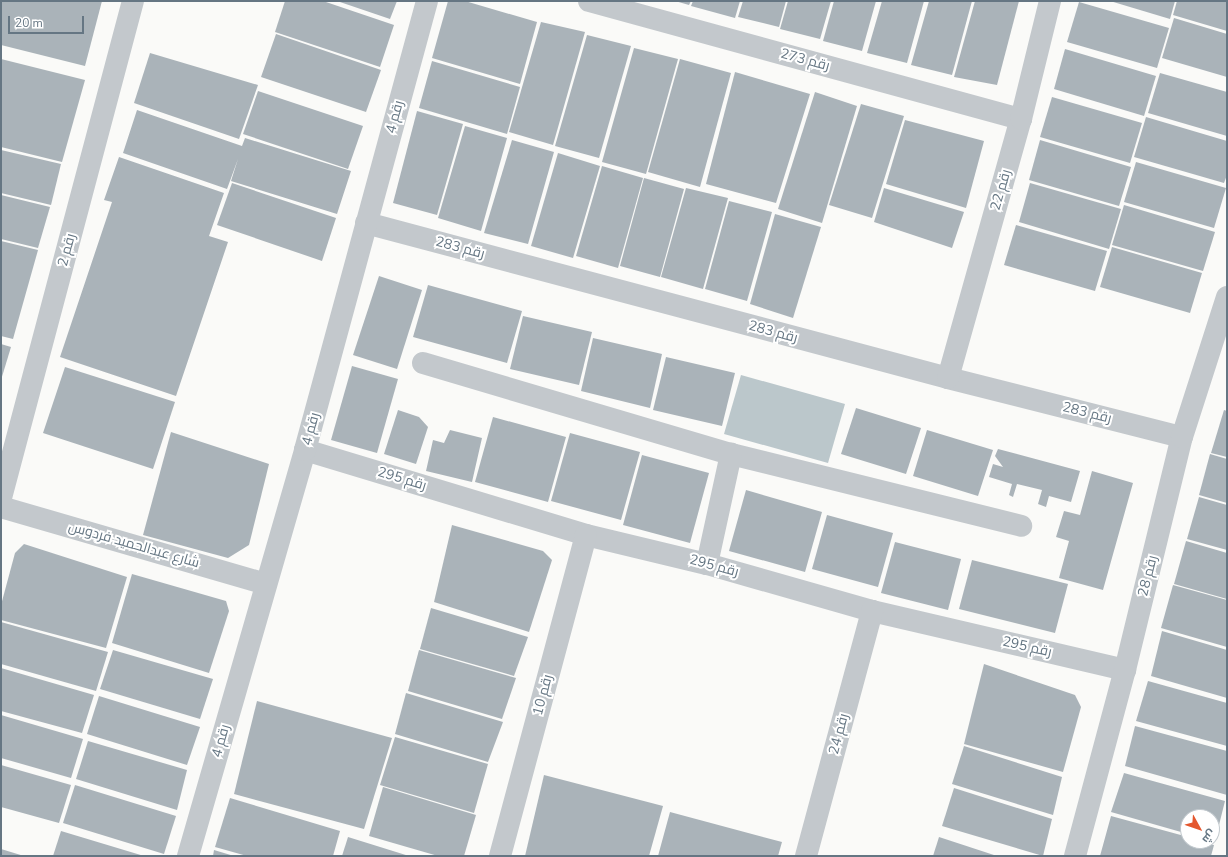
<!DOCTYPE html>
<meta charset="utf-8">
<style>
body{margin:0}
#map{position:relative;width:1228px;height:857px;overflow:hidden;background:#fafaf8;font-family:"Nunito Sans",Cairo,sans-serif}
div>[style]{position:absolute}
.water>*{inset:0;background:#bbc7cb}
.building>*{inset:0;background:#aab3b9}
.street>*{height:22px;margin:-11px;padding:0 11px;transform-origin:11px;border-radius:11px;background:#c3c8cc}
span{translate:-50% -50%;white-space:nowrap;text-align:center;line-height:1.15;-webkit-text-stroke:4px #fff;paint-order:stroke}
.street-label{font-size:14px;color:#657683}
.frame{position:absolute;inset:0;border:2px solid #657683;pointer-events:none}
.north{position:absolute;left:1180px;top:809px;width:40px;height:40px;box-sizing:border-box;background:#fff;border:1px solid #c1c8cd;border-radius:50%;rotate:130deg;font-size:11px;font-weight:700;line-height:16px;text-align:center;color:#657683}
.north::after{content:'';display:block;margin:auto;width:14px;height:18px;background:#e4572e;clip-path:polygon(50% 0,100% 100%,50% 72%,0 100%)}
.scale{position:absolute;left:8px;top:16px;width:76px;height:18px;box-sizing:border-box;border:2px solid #657683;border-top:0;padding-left:5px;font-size:12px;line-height:14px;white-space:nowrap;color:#657683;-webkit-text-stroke:3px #fff;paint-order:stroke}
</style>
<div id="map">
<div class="water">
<i style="clip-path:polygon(741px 375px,845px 404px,828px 463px,724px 434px)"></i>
</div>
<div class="building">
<i style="clip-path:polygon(1px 1px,102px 1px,85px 66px,1px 45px)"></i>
<i style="clip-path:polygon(285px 1px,323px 1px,394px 25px,380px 67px,275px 32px)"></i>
<i style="clip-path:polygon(337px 1px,397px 1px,390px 19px)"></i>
<i style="clip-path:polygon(448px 1px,465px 1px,537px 22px,520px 84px,432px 58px)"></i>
<i style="clip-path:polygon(675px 1px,691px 1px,689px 5px)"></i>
<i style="clip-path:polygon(693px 1px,740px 1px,735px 18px,691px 6px)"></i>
<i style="clip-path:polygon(743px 1px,786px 1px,779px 27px,738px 17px)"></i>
<i style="clip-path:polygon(788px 1px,831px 1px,820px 39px,780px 29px)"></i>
<i style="clip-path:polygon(834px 1px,876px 1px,862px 51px,823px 41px)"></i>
<i style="clip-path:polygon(882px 1px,924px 1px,907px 63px,867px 53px)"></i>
<i style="clip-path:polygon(929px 1px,972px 1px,952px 75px,911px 65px)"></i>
<i style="clip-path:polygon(975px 1px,1019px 1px,997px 85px,954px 77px)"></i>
<i style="clip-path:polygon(1110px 1px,1175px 1px,1170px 19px)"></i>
<i style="clip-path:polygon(1177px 1px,1227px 1px,1227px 31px,1173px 15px)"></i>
<i style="clip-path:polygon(1079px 2px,1169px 28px,1157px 68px,1067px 42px)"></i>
<i style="clip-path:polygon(1174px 18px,1227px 34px,1227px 77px,1162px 58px)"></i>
<i style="clip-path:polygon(541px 22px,585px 32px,553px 145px,509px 132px)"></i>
<i style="clip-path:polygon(276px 34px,381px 70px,366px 112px,261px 77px)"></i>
<i style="clip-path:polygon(587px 35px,631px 46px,599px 158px,555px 146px)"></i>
<i style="clip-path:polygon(634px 48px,678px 59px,646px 174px,602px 162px)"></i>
<i style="clip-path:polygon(1065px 49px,1156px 76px,1144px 116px,1054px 89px)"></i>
<i style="clip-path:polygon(150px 53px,258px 85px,239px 139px,134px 103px)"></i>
<i style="clip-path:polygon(1px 59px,85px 80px,62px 162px,1px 147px)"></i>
<i style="clip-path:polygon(680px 59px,731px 73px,700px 187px,648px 172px)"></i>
<i style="clip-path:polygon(432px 61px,520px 87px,507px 134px,419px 108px)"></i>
<i style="clip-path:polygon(735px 72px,810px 94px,776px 203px,706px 184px)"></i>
<i style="clip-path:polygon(1160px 73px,1227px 92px,1227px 136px,1148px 113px)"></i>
<i style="clip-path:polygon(258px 91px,363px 126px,348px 169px,243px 134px)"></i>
<i style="clip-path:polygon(815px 92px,857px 106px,822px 223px,778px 209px)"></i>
<i style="clip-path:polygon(1052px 97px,1142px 123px,1130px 163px,1040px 137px)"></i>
<i style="clip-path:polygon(861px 104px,904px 116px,872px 218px,829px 205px)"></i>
<i style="clip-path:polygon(137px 110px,242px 146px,245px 138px,351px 171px,337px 214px,231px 181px,238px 159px,227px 189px,123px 153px)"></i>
<i style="clip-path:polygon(417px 111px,463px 124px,437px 215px,393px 203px)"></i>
<i style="clip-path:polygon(1146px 117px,1227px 141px,1227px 175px,1224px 183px,1134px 157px)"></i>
<i style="clip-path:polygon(905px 120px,984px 141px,966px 208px,886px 184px)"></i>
<i style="clip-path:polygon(465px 126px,507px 138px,481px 231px,438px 218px)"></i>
<i style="clip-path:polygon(512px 140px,554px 152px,528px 244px,484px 233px)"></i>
<i style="clip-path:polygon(1040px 140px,1131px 167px,1119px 206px,1029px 180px)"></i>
<i style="clip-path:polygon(1px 150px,61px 164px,51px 205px,1px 193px)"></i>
<i style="clip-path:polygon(558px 153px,600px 166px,573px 258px,531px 246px)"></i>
<i style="clip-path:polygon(119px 157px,224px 193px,209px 236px,228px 242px,176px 396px,60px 357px,112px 202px,104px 200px)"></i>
<i style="clip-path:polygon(1136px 162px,1226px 188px,1214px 228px,1124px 202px)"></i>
<i style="clip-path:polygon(602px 166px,643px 178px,618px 268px,576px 256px)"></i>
<i style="clip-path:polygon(644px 178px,684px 189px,660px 277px,620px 266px)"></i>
<i style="clip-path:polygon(232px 183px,336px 218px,322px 261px,217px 225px)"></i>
<i style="clip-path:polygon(1030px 183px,1121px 209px,1109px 249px,1019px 222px)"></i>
<i style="clip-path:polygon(686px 188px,728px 198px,703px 289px,661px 277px)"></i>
<i style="clip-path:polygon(884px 188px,964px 212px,952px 248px,874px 222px)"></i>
<i style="clip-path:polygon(1px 195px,50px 207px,38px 248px,1px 239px)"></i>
<i style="clip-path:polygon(729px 201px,772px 212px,747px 301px,705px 289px)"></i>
<i style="clip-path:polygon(1124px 205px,1215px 232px,1203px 271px,1112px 245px)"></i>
<i style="clip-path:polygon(775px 214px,821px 227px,793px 318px,750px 304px)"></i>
<i style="clip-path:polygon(1016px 225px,1107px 251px,1095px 291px,1004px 265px)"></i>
<i style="clip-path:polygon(1px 241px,38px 250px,13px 339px,1px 336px)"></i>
<i style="clip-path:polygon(1112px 247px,1202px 273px,1190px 313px,1100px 287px)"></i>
<i style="clip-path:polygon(379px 276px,422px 290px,397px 369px,353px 355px)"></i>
<i style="clip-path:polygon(428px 285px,522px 311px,507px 363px,413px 337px)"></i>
<i style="clip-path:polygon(523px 316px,592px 332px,579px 385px,510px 369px)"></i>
<i style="clip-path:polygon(593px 338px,662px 354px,650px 408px,581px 391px)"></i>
<i style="clip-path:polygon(1px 344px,11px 347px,1px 380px)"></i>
<i style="clip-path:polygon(666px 357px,735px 373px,722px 426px,653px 410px)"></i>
<i style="clip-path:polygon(352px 366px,398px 379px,377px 453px,331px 440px)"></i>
<i style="clip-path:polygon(65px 367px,175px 402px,153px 469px,43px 433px)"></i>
<i style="clip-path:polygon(856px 408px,921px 428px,906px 474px,841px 454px)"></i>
<i style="clip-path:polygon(398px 410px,419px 417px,428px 427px,416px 464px,384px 454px)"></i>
<i style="clip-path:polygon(1224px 410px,1227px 411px,1227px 457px,1211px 453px)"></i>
<i style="clip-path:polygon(493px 417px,566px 437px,548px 502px,475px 482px)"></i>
<i style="clip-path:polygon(450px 430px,482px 438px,472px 482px,426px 471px,433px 440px,444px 443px)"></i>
<i style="clip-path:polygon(927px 430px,993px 450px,978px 496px,913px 476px)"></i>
<i style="clip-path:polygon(171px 432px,269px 464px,249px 545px,228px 558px,143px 535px)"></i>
<i style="clip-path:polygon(570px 433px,640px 452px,621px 520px,551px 501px)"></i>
<i style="clip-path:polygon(998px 449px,1080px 471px,1071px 502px,1049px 496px,1046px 507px,1038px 504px,1042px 490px,1017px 484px,1013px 497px,1009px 495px,1012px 484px,989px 477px,993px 464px,1003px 467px,995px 456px)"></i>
<i style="clip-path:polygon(1210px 454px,1227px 459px,1227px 503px,1199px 495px)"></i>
<i style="clip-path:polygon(642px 455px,709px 473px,690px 543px,623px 525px)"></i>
<i style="clip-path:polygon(1092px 471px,1133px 483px,1103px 590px,1059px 578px,1069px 541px,1056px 537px,1064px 511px,1080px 515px)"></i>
<i style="clip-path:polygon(746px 490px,822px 512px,805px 572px,729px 551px)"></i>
<i style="clip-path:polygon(1199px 497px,1227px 505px,1227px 550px,1187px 539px)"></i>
<i style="clip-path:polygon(827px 515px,893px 533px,878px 587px,812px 569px)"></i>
<i style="clip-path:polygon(452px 525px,543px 551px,552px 560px,529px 632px,434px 602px)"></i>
<i style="clip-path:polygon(1186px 541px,1227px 553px,1227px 599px,1174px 584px)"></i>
<i style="clip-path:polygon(895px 542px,961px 559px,948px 610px,881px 593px)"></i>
<i style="clip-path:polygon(24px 544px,127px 577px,106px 648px,1px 620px,1px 605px,15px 553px)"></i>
<i style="clip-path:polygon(972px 560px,1068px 584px,1055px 633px,959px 609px)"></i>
<i style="clip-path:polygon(132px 574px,226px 601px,229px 611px,209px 673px,112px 643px)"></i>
<i style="clip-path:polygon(1173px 585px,1227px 600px,1227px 647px,1161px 628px)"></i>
<i style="clip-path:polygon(431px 608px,528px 637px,514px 676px,420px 649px)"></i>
<i style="clip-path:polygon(1px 622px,108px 652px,96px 691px,1px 664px)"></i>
<i style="clip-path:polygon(1162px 631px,1227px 650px,1227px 698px,1151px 676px)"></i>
<i style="clip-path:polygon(113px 650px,213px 679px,200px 719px,100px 689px)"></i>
<i style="clip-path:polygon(419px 650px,516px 678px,502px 719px,408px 691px)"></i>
<i style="clip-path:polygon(984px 664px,1075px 695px,1081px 707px,1063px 772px,964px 744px)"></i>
<i style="clip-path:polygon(1px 668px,94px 695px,82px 733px,1px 711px)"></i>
<i style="clip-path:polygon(1148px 681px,1227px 703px,1227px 746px,1136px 721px)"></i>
<i style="clip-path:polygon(406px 693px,503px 722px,488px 762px,395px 734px)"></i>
<i style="clip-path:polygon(99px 696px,200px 727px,187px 765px,87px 734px)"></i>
<i style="clip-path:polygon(257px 701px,392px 738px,364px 829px,234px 794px)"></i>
<i style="clip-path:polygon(1px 715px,83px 739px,71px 778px,1px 758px)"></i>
<i style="clip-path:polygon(1135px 726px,1227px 751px,1227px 795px,1125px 766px)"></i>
<i style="clip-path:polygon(395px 737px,488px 764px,474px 813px,380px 785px)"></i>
<i style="clip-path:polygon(88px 741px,187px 770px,177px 810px,76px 779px)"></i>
<i style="clip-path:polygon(964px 746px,1062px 777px,1053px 815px,952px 784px)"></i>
<i style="clip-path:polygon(1px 765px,71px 785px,59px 823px,1px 807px)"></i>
<i style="clip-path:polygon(1124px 773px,1225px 801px,1215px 841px,1212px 840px,1212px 817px,1188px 817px,1188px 834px,1111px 812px)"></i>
<i style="clip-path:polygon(544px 775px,663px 806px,649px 856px,525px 856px)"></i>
<i style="clip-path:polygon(75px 785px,176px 816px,164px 854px,63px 823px)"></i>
<i style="clip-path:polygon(383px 787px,476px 815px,464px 856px,438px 856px,369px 836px)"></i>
<i style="clip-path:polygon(954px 788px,1052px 819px,1043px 856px,942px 826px)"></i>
<i style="clip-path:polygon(230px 798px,340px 831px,333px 856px,247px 856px,215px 847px)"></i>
<i style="clip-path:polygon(670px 812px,782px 842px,778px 856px,658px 856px)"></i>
<i style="clip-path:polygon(1111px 816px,1188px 837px,1188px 841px,1214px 845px,1211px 856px,1100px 856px)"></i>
<i style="clip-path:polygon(61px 831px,144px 856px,53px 856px)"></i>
<i style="clip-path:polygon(348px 837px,409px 856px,342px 856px)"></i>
<i style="clip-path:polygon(939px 837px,997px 856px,933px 856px)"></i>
<i style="clip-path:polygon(1px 849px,24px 856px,1px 856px)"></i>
<i style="clip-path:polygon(214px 850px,234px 856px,213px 856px)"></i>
</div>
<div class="street">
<i style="left:589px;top:1px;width:448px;rotate:15.3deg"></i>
<i style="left:366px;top:223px;width:602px;rotate:14.91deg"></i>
<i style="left:948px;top:378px;width:241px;rotate:14.2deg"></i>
<i style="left:423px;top:363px;width:321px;rotate:16.5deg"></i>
<i style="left:731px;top:454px;width:299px;rotate:13.9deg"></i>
<i style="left:948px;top:378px;width:269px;rotate:-74.3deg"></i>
<i style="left:1021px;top:119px;width:122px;rotate:-76.2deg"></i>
<i style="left:305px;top:450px;width:294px;rotate:16.8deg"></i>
<i style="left:586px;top:535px;width:124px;rotate:13.5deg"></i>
<i style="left:707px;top:564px;width:172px;rotate:15.9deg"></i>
<i style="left:872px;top:611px;width:260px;rotate:13.1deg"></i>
<i style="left:1px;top:498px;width:514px;rotate:-75.13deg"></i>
<i style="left:1px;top:507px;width:276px;rotate:16.2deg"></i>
<i style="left:707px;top:564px;width:113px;rotate:-77.7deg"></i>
<i style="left:188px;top:856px;width:423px;rotate:-73.9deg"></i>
<i style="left:305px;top:450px;width:465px;rotate:-74.8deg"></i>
<i style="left:500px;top:856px;width:332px;rotate:-75deg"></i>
<i style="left:806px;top:856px;width:254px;rotate:-74.9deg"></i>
<i style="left:1075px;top:856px;width:193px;rotate:-75deg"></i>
<i style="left:1125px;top:670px;width:240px;rotate:-76.3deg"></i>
<i style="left:1182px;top:437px;width:147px;rotate:-72.2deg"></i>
</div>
<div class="street-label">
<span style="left:805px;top:60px;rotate:15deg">رقم 273</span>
<span style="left:395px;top:117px;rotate:-75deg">رقم 4</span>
<span style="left:1001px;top:190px;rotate:-74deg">رقم 22</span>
<span style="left:460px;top:248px;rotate:15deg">رقم 283</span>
<span style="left:67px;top:250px;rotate:-75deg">رقم 2</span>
<span style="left:773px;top:332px;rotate:15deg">رقم 283</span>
<span style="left:1087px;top:413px;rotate:14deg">رقم 283</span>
<span style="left:311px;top:429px;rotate:-75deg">رقم 4</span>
<span style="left:402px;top:479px;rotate:17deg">رقم 295</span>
<span style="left:134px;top:545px;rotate:16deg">شارع عبدالحميد فردوس</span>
<span style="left:714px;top:566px;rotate:15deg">رقم 295</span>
<span style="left:1148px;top:576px;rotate:-76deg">رقم 28</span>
<span style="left:1027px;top:647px;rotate:13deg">رقم 295</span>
<span style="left:543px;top:695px;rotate:-75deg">رقم 10</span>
<span style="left:839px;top:734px;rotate:-75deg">رقم 24</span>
<span style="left:221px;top:741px;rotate:-74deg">رقم 4</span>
</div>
<div class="frame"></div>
<div class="north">ش</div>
<div class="scale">20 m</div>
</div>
